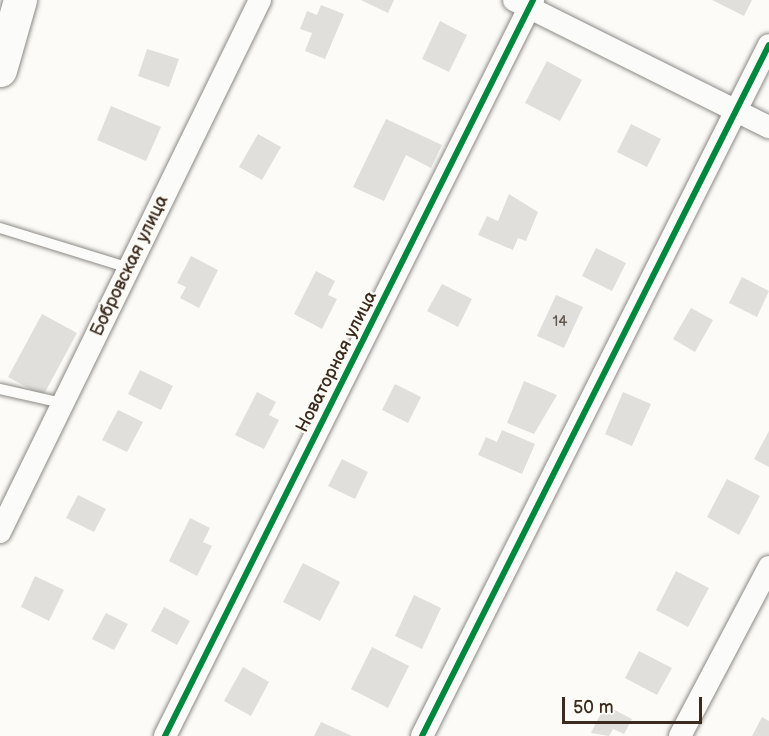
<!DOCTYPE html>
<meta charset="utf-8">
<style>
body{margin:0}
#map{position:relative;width:769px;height:736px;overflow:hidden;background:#fcfbf8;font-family:"Balsamiq Sans",sans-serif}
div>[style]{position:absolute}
.building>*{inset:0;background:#e0dfdc}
.roads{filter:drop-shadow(0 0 2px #8d8985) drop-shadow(0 0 2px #8d8985)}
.lane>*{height:10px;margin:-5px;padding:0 5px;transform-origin:5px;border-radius:5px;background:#fbfbf9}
.street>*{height:22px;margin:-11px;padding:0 11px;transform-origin:11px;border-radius:11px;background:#fbfbf9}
.primary>*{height:33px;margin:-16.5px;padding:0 16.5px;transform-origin:16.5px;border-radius:16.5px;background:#fbfbf9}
.cycleway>*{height:6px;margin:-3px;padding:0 3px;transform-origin:3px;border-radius:3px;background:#00873e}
span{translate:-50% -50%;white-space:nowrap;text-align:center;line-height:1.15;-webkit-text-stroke:4.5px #fdfcf7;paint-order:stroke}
.number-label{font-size:15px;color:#64574e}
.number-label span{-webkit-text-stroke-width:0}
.street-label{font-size:18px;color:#3b2a1e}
.scale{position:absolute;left:562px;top:697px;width:140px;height:27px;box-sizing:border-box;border:3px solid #3b2a1e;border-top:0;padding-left:8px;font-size:18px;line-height:21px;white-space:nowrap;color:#3b2a1e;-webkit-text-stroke:4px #fdfcf7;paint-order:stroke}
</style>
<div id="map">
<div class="building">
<i style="clip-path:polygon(361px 0,394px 0,388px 13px)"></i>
<i style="clip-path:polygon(712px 0,752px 0,744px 16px)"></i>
<i style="clip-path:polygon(321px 5px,344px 14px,325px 59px,305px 51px,312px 33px,300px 29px,307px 11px,317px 15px)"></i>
<i style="clip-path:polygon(440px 21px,467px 35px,449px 72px,422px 59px)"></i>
<i style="clip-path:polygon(147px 49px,179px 59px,169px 87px,138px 76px)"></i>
<i style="clip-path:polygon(547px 61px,582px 80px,560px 121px,525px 103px)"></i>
<i style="clip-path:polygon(111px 106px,161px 127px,146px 161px,97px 140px)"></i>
<i style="clip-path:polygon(386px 119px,442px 145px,431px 168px,406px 155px,384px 201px,353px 187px)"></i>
<i style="clip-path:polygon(631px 124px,661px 139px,647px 167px,617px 152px)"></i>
<i style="clip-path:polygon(258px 134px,281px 147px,262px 180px,239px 167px)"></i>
<i style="clip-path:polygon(509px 194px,538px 212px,526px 241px,518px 238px,513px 250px,478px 235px,487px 216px,498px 221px)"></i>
<i style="clip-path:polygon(596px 248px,626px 263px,612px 291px,582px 276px)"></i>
<i style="clip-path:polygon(191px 256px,218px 270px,199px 308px,180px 298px,186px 287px,177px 283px)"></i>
<i style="clip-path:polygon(316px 271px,335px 281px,328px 295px,337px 299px,322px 329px,294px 314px)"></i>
<i style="clip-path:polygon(742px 277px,769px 291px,757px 317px,729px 303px)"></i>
<i style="clip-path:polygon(442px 284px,472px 299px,458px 327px,427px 311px)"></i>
<i style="clip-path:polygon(556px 295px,583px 307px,564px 348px,537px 336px)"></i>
<i style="clip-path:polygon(691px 308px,713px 320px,695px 352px,673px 339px)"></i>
<i style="clip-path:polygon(42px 314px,77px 333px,43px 396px,8px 377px)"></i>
<i style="clip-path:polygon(140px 370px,173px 386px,161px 410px,128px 394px)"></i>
<i style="clip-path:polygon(524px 381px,557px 395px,534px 434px,507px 423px)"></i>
<i style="clip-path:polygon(395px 384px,421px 397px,408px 423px,382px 410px)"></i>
<i style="clip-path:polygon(257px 392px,276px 402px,269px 415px,279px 420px,264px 449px,235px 435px)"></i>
<i style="clip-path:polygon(623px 392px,651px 404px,632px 446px,605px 434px)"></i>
<i style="clip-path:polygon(118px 410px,143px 422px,127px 452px,102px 440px)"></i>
<i style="clip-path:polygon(502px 430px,535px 444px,522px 474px,478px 455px,486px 437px,497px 442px)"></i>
<i style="clip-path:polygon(769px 431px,769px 467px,754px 459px)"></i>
<i style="clip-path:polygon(342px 459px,368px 472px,355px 499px,328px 486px)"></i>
<i style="clip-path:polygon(727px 479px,760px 496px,739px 535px,707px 517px)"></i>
<i style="clip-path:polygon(78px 495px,106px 509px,94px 532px,66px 518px)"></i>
<i style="clip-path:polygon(190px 518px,210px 528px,203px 542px,212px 546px,197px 576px,169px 561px)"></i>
<i style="clip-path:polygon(303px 563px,340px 582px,320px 621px,283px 602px)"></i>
<i style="clip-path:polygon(676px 571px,709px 588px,688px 627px,656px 610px)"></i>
<i style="clip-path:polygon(35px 576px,64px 590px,49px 621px,21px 607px)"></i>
<i style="clip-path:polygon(414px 595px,441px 608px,422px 649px,395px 636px)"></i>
<i style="clip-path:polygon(164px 607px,190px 621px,177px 645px,151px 631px)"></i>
<i style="clip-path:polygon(106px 613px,128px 624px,114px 650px,92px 639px)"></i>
<i style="clip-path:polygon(372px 647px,409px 666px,388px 708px,351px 689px)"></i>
<i style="clip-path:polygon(639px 651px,672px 668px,657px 695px,625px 678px)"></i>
<i style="clip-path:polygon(243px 667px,269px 682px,251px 716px,224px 701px)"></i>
<i style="clip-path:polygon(605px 705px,632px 719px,624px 734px,613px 729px,609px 736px,591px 733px)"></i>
<i style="clip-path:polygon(762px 717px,769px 721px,769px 736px,752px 736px)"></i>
<i style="clip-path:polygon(321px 722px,352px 736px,314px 736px)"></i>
</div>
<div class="roads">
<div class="lane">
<i style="left:0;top:228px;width:135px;rotate:17.2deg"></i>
<i style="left:0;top:389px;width:64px;rotate:12.7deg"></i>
</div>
<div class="street">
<i style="left:514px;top:0;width:285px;rotate:26.5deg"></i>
<i style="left:0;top:532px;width:592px;rotate:-63.95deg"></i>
<i style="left:165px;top:736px;width:823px;rotate:-63.43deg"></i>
<i style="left:422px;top:736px;width:773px;rotate:-63.34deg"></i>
<i style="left:680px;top:736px;width:191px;rotate:-62.2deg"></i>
</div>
<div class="primary">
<i style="left:0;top:70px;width:73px;rotate:-74.1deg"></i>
</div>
</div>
<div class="cycleway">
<i style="left:165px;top:736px;width:823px;rotate:-63.43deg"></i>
<i style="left:422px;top:736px;width:773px;rotate:-63.34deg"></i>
</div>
<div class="number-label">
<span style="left:560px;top:322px">14</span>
</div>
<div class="street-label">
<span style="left:130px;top:266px;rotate:-64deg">Бобровская улица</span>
<span style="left:337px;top:362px;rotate:-63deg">Новаторная улица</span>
</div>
<div class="scale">50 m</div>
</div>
